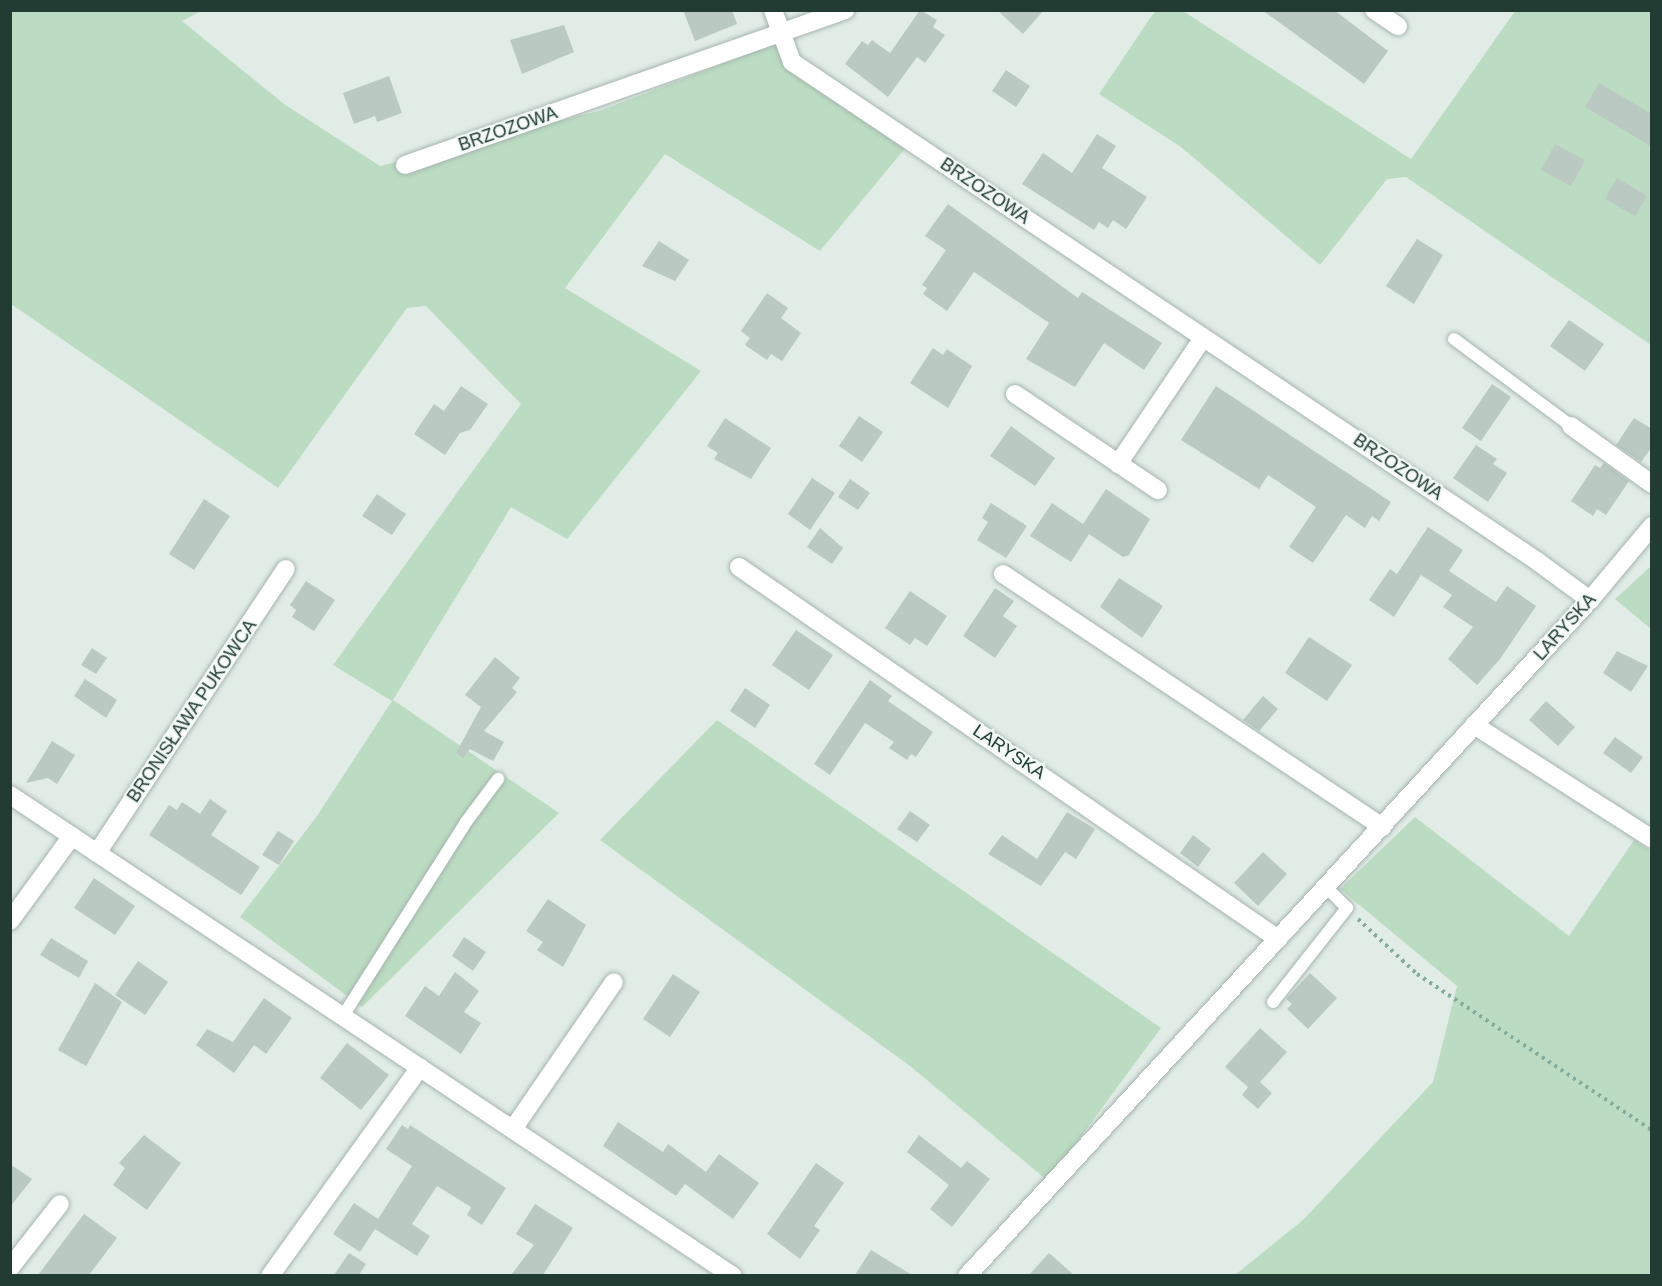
<!DOCTYPE html>
<meta charset="utf-8">
<style>
body{margin:0}
#map{position:relative;width:1662px;height:1286px;overflow:hidden;background:#e2ece7;font-family:Arial,sans-serif}
div>[style]{position:absolute}
.green>*{inset:0;background:#bbdcc2}
.building>*{inset:0;background:#bac9c2}
.path>*{height:4px;margin-top:-2px;transform-origin:0;background:repeating-linear-gradient(90deg,#83ae9e 0 3px,transparent 0 7.5px)}
.roads{filter:drop-shadow(0 0 2px #a5b4ae) drop-shadow(0 0 2px #a5b4ae)}
.lane>*{height:12px;margin:-6px;padding:0 6px;transform-origin:6px;border-radius:6px;background:#fff}
.street>*{height:18px;margin:-9px;padding:0 9px;transform-origin:9px;border-radius:9px;background:#fff}
.secondary>*{height:18px;margin:-9px;padding:0 9px;transform-origin:9px;border-radius:9px;background:#fff}
span{translate:-50% -50%;white-space:nowrap;text-align:center;line-height:1.15;-webkit-text-stroke:4.5px #f2f8f5;paint-order:stroke}
.street-label{font-size:18px;color:#223c34}
.frame{position:absolute;inset:0;border:12px solid #223c34;pointer-events:none}
</style>
<div id="map">
<div class="green">
<i style="clip-path:polygon(11px 11px,201px 11px,182px 21px,284px 104px,380px 166px,599px 111px,778px 43px,912px 140px,820px 251px,665px 154px,565px 288px,701px 371px,567px 539px,511px 507px,393px 700px,559px 813px,362px 1007px,240px 917px,317px 816px,392px 701px,333px 665px,521px 404px,426px 306px,407px 308px,278px 488px,11px 304px)"></i>
<i style="clip-path:polygon(1155px 11px,1183px 11px,1411px 159px,1515px 11px,1651px 11px,1651px 345px,1406px 177px,1387px 179px,1320px 265px,1181px 147px,1099px 94px)"></i>
<i style="clip-path:polygon(1651px 566px,1651px 629px,1615px 599px)"></i>
<i style="clip-path:polygon(717px 720px,1161px 1028px,1048px 1181px,910px 1066px,600px 840px)"></i>
<i style="clip-path:polygon(1415px 817px,1569px 936px,1634px 840px,1651px 851px,1651px 1275px,1235px 1275px,1303px 1220px,1433px 1082px,1457px 986px,1340px 889px)"></i>
</div>
<div class="building">
<i style="clip-path:polygon(683px 10px,732px 10px,737px 24px,695px 41px)"></i>
<i style="clip-path:polygon(920px 10px,937px 20px,933px 27px,945px 35px,925px 63px,917px 57px,888px 97px,845px 64px,862px 41px,868px 45px,872px 40px,890px 53px)"></i>
<i style="clip-path:polygon(997px 10px,1044px 10px,1023px 34px)"></i>
<i style="clip-path:polygon(1262px 10px,1334px 10px,1388px 51px,1364px 84px)"></i>
<i style="clip-path:polygon(564px 25px,574px 52px,522px 74px,510px 40px)"></i>
<i style="clip-path:polygon(1006px 70px,1030px 86px,1016px 107px,992px 91px)"></i>
<i style="clip-path:polygon(389px 76px,402px 113px,377px 122px,375px 116px,354px 124px,343px 93px)"></i>
<i style="clip-path:polygon(1599px 83px,1652px 114px,1652px 147px,1585px 107px)"></i>
<i style="clip-path:polygon(1097px 134px,1116px 146px,1102px 168px,1147px 197px,1126px 229px,1113px 220px,1108px 228px,1099px 222px,1094px 230px,1022px 184px,1043px 153px,1072px 173px)"></i>
<i style="clip-path:polygon(1555px 144px,1585px 160px,1571px 186px,1541px 170px)"></i>
<i style="clip-path:polygon(1617px 178px,1647px 196px,1635px 216px,1605px 199px)"></i>
<i style="clip-path:polygon(948px 204px,1078px 298px,1082px 292px,1162px 343px,1144px 370px,1104px 343px,1075px 387px,1026px 359px,1049px 323px,974px 272px,947px 311px,923px 294px,927px 288px,922px 285px,946px 250px,925px 236px)"></i>
<i style="clip-path:polygon(1417px 239px,1443px 255px,1414px 304px,1386px 286px)"></i>
<i style="clip-path:polygon(659px 241px,689px 260px,675px 281px,642px 266px)"></i>
<i style="clip-path:polygon(767px 293px,788px 308px,781px 318px,801px 333px,782px 361px,771px 354px,767px 360px,745px 345px,750px 338px,741px 331px)"></i>
<i style="clip-path:polygon(1569px 320px,1604px 344px,1585px 371px,1550px 346px)"></i>
<i style="clip-path:polygon(933px 348px,943px 355px,947px 349px,972px 366px,948px 408px,910px 383px)"></i>
<i style="clip-path:polygon(1492px 384px,1511px 397px,1481px 441px,1462px 428px)"></i>
<i style="clip-path:polygon(461px 386px,488px 404px,470px 430px,460px 433px,445px 455px,414px 434px,434px 404px,444px 411px)"></i>
<i style="clip-path:polygon(1216px 386px,1391px 502px,1379px 521px,1372px 516px,1365px 528px,1346px 515px,1313px 563px,1289px 547px,1316px 507px,1268px 475px,1259px 489px,1181px 440px)"></i>
<i style="clip-path:polygon(859px 416px,883px 432px,862px 462px,839px 446px)"></i>
<i style="clip-path:polygon(725px 418px,771px 448px,751px 479px,714px 459px,718px 453px,707px 446px)"></i>
<i style="clip-path:polygon(1634px 418px,1652px 429px,1652px 447px,1641px 462px,1616px 445px)"></i>
<i style="clip-path:polygon(1011px 426px,1055px 458px,1035px 486px,990px 456px)"></i>
<i style="clip-path:polygon(1476px 445px,1497px 459px,1493px 464px,1507px 473px,1488px 502px,1453px 478px)"></i>
<i style="clip-path:polygon(1604px 463px,1629px 481px,1606px 515px,1597px 509px,1593px 516px,1571px 501px,1595px 465px,1600px 468px)"></i>
<i style="clip-path:polygon(812px 478px,835px 493px,810px 530px,788px 514px)"></i>
<i style="clip-path:polygon(850px 479px,870px 493px,858px 510px,838px 497px)"></i>
<i style="clip-path:polygon(1106px 489px,1150px 519px,1129px 555px,1123px 557px,1089px 534px,1071px 562px,1030px 536px,1052px 503px,1083px 524px)"></i>
<i style="clip-path:polygon(377px 494px,406px 514px,392px 535px,362px 516px)"></i>
<i style="clip-path:polygon(204px 499px,230px 516px,194px 570px,169px 554px)"></i>
<i style="clip-path:polygon(991px 503px,1027px 526px,1006px 558px,977px 540px,988px 522px,982px 518px)"></i>
<i style="clip-path:polygon(1428px 527px,1463px 550px,1449px 571px,1496px 602px,1507px 586px,1536px 606px,1500px 659px,1477px 685px,1448px 659px,1473px 627px,1443px 607px,1452px 595px,1421px 575px,1394px 617px,1369px 600px,1390px 569px,1397px 574px)"></i>
<i style="clip-path:polygon(820px 528px,843px 548px,832px 564px,807px 547px)"></i>
<i style="clip-path:polygon(1119px 578px,1163px 606px,1142px 638px,1100px 607px)"></i>
<i style="clip-path:polygon(306px 581px,335px 600px,314px 631px,292px 617px,296px 610px,290px 605px)"></i>
<i style="clip-path:polygon(995px 588px,1014px 601px,1003px 616px,1017px 626px,995px 658px,963px 636px)"></i>
<i style="clip-path:polygon(910px 591px,947px 616px,927px 646px,915px 638px,910px 645px,885px 628px)"></i>
<i style="clip-path:polygon(796px 630px,833px 655px,809px 690px,772px 665px)"></i>
<i style="clip-path:polygon(1309px 637px,1352px 665px,1327px 701px,1285px 673px)"></i>
<i style="clip-path:polygon(92px 648px,107px 658px,96px 674px,81px 665px)"></i>
<i style="clip-path:polygon(1617px 651px,1648px 666px,1631px 692px,1603px 673px)"></i>
<i style="clip-path:polygon(495px 657px,520px 678px,512px 688px,517px 692px,484px 731px,504px 742px,493px 761px,470px 749px,463px 758px,456px 753px,481px 707px,465px 695px)"></i>
<i style="clip-path:polygon(85px 679px,117px 700px,106px 718px,74px 696px)"></i>
<i style="clip-path:polygon(870px 680px,892px 696px,888px 701px,933px 732px,916px 757px,911px 754px,907px 760px,889px 748px,894px 742px,865px 723px,830px 775px,814px 764px)"></i>
<i style="clip-path:polygon(745px 688px,770px 705px,755px 728px,730px 711px)"></i>
<i style="clip-path:polygon(1263px 696px,1278px 709px,1259px 731px,1243px 720px)"></i>
<i style="clip-path:polygon(1546px 701px,1575px 727px,1558px 746px,1529px 720px)"></i>
<i style="clip-path:polygon(1615px 737px,1643px 757px,1631px 773px,1603px 753px)"></i>
<i style="clip-path:polygon(52px 741px,75px 755px,57px 784px,48px 778px,26px 783px)"></i>
<i style="clip-path:polygon(210px 799px,227px 811px,211px 835px,260px 867px,241px 895px,149px 835px,169px 805px,177px 810px,182px 802px,200px 814px)"></i>
<i style="clip-path:polygon(910px 811px,930px 825px,917px 842px,897px 829px)"></i>
<i style="clip-path:polygon(1067px 812px,1095px 829px,1076px 859px,1065px 852px,1041px 886px,988px 854px,1002px 835px,1037px 859px)"></i>
<i style="clip-path:polygon(278px 831px,294px 841px,279px 865px,262px 855px)"></i>
<i style="clip-path:polygon(1193px 835px,1211px 849px,1198px 867px,1180px 853px)"></i>
<i style="clip-path:polygon(1263px 852px,1287px 874px,1258px 906px,1234px 883px)"></i>
<i style="clip-path:polygon(94px 878px,135px 906px,115px 935px,74px 908px)"></i>
<i style="clip-path:polygon(548px 899px,586px 925px,563px 967px,537px 950px,543px 942px,526px 931px)"></i>
<i style="clip-path:polygon(464px 937px,486px 952px,473px 971px,452px 956px)"></i>
<i style="clip-path:polygon(51px 938px,88px 961px,79px 978px,40px 955px)"></i>
<i style="clip-path:polygon(138px 961px,168px 982px,145px 1015px,115px 995px)"></i>
<i style="clip-path:polygon(455px 972px,479px 991px,464px 1012px,481px 1023px,461px 1054px,405px 1016px,425px 986px,439px 996px)"></i>
<i style="clip-path:polygon(1310px 973px,1337px 998px,1308px 1029px,1287px 1009px,1292px 1004px,1286px 999px)"></i>
<i style="clip-path:polygon(673px 974px,700px 992px,670px 1037px,643px 1019px)"></i>
<i style="clip-path:polygon(95px 983px,122px 1002px,86px 1066px,58px 1050px)"></i>
<i style="clip-path:polygon(264px 998px,292px 1018px,266px 1054px,254px 1045px,234px 1073px,196px 1045px,207px 1029px,233px 1042px)"></i>
<i style="clip-path:polygon(1260px 1028px,1287px 1052px,1260px 1082px,1272px 1093px,1258px 1109px,1242px 1095px,1248px 1087px,1225px 1067px)"></i>
<i style="clip-path:polygon(347px 1043px,389px 1075px,361px 1110px,320px 1078px)"></i>
<i style="clip-path:polygon(618px 1122px,663px 1152px,668px 1144px,706px 1172px,719px 1154px,759px 1183px,733px 1219px,685px 1184px,676px 1196px,603px 1146px)"></i>
<i style="clip-path:polygon(402px 1125px,408px 1129px,410px 1125px,506px 1188px,482px 1225px,467px 1215px,471px 1207px,437px 1186px,412px 1224px,430px 1236px,417px 1256px,375px 1229px,360px 1252px,333px 1234px,354px 1203px,378px 1219px,412px 1166px,386px 1149px)"></i>
<i style="clip-path:polygon(144px 1135px,181px 1163px,147px 1210px,113px 1185px,125px 1168px,119px 1163px)"></i>
<i style="clip-path:polygon(919px 1135px,961px 1168px,967px 1161px,990px 1179px,952px 1227px,930px 1209px,949px 1185px,907px 1152px)"></i>
<i style="clip-path:polygon(816px 1163px,844px 1183px,814px 1226px,820px 1230px,800px 1259px,767px 1234px)"></i>
<i style="clip-path:polygon(10px 1164px,32px 1179px,10px 1207px)"></i>
<i style="clip-path:polygon(535px 1204px,573px 1228px,543px 1275px,511px 1275px,534px 1245px,516px 1234px)"></i>
<i style="clip-path:polygon(84px 1214px,117px 1238px,89px 1275px,38px 1275px)"></i>
<i style="clip-path:polygon(871px 1250px,912px 1275px,855px 1275px)"></i>
<i style="clip-path:polygon(349px 1253px,366px 1264px,359px 1275px,334px 1275px)"></i>
<i style="clip-path:polygon(1049px 1253px,1074px 1275px,1029px 1275px)"></i>
</div>
<div class="path">
<i style="left:1358px;top:919px;width:81px;rotate:43deg"></i>
<i style="left:1417px;top:974px;width:282px;rotate:33.6deg"></i>
</div>
<div class="roads">
<div class="lane">
<i style="left:1454px;top:339px;width:146px;rotate:36.6deg"></i>
<i style="left:1273px;top:1002px;width:120px;rotate:-51.8deg"></i>
<i style="left:1347px;top:908px;width:30px;rotate:-135deg"></i>
<i style="left:343px;top:1016px;width:230px;rotate:-57.6deg"></i>
<i style="left:466px;top:822px;width:54px;rotate:-53.3deg"></i>
</div>
<div class="street">
<i style="left:773px;top:10px;width:55px;rotate:69.9deg"></i>
<i style="left:792px;top:62px;width:897px;rotate:33.81deg"></i>
<i style="left:1537px;top:561px;width:66px;rotate:36.3deg"></i>
<i style="left:1374px;top:10px;width:29px;rotate:34deg"></i>
<i style="left:405px;top:165px;width:467px;rotate:-19.4deg"></i>
<i style="left:1015px;top:394px;width:172px;rotate:33.9deg"></i>
<i style="left:1571px;top:426px;width:100px;rotate:35.6deg"></i>
<i style="left:1118px;top:464px;width:152px;rotate:-56deg"></i>
<i style="left:739px;top:567px;width:655px;rotate:34.61deg"></i>
<i style="left:1003px;top:574px;width:456px;rotate:33.7deg"></i>
<i style="left:1474px;top:725px;width:211px;rotate:32.6deg"></i>
<i style="left:97px;top:853px;width:341px;rotate:-56.4deg"></i>
<i style="left:10px;top:921px;width:105px;rotate:-53.9deg"></i>
<i style="left:513px;top:1129px;width:178px;rotate:-55.5deg"></i>
<i style="left:10px;top:1268px;width:81px;rotate:-52deg"></i>
<i style="left:270px;top:1276px;width:257px;rotate:-54.3deg"></i>
</div>
<div class="secondary">
<i style="left:10px;top:795px;width:868px;rotate:33.64deg"></i>
<i style="left:967px;top:1276px;width:919px;rotate:-47.34deg"></i>
<i style="left:1590px;top:600px;width:97px;rotate:-50deg"></i>
</div>
</div>
<div class="street-label">
<span style="left:508px;top:129px;rotate:-19deg">BRZOZOWA</span>
<span style="left:985px;top:191px;rotate:34deg">BRZOZOWA</span>
<span style="left:1398px;top:467px;rotate:34deg">BRZOZOWA</span>
<span style="left:1565px;top:627px;rotate:-48deg">LARYSKA</span>
<span style="left:192px;top:711px;rotate:-56deg">BRONISŁAWA PUKOWCA</span>
<span style="left:1009px;top:752px;rotate:34deg">LARYSKA</span>
</div>
<div class="frame"></div>
</div>
